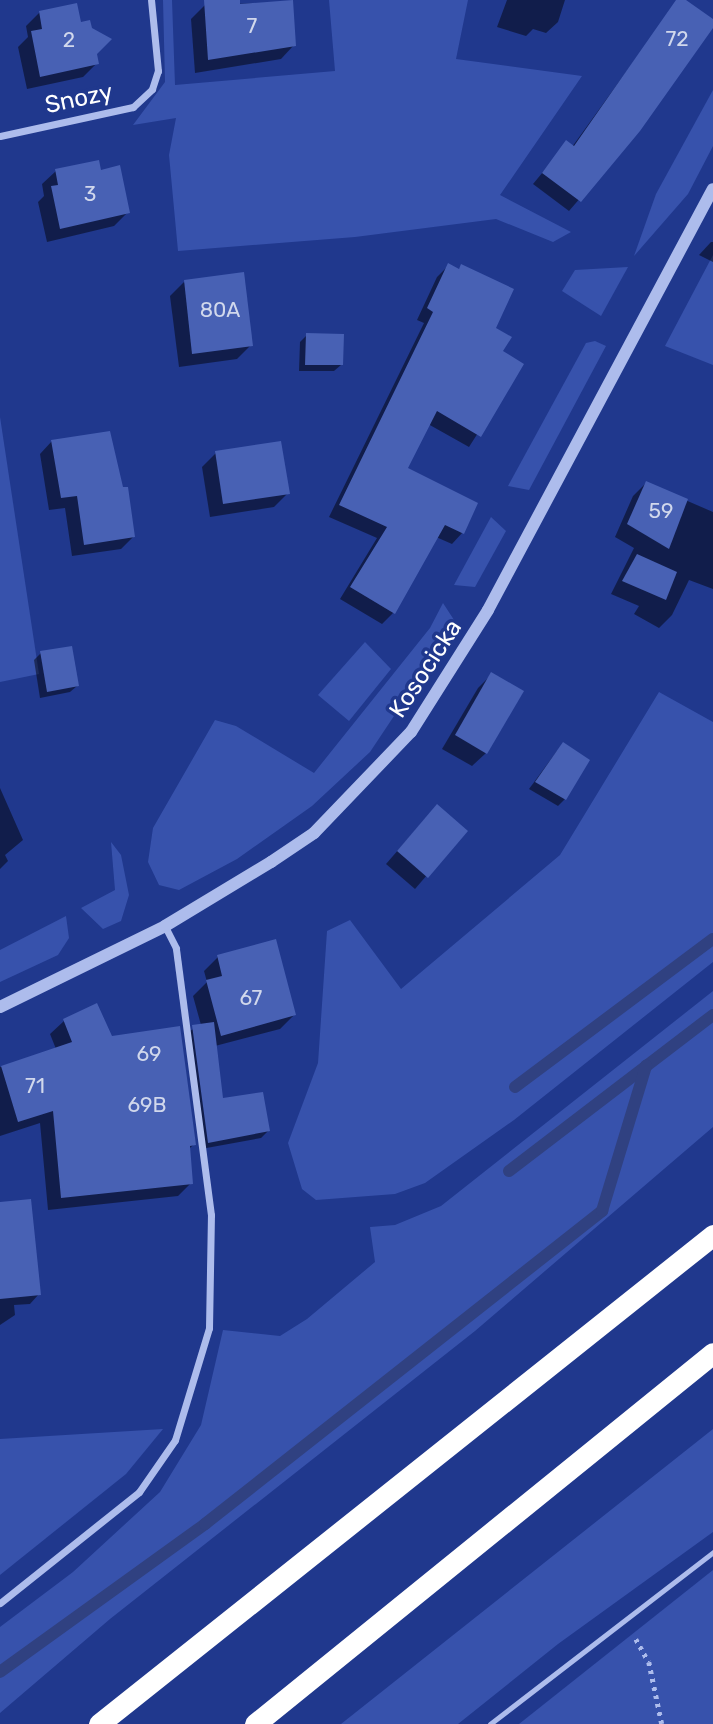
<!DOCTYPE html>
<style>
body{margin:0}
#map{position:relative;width:713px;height:1724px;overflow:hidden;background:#20388d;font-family:Rubik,sans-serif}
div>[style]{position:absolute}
.green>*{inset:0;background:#3752ac}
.shadow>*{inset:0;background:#0007}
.stream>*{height:12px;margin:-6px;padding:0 6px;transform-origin:6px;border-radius:6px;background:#304181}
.building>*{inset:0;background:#4861b4}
.path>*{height:4.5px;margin-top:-2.25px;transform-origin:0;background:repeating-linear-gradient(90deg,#adbcec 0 3.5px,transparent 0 8.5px)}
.service>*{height:5px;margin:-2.5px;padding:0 2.5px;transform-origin:2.5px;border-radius:2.5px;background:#adbcec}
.minor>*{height:7px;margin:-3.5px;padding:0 3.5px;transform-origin:3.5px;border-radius:3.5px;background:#adbcec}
.tertiary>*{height:12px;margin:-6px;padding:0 6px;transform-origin:6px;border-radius:6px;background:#adbcec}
.motorway>*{height:21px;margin:-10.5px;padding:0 10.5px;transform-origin:10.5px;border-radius:10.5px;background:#fff}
span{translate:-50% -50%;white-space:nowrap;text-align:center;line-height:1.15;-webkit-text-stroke:7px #20388d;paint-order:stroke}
.number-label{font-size:21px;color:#d1d8ec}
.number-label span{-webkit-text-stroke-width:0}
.street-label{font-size:24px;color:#fff}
</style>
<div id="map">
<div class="green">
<i style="clip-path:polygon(163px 0,172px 0,175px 85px,335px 71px,329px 0,468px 0,456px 59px,582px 76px,500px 195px,571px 232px,553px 242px,496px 219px,355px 237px,178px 251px,169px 155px,176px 118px,133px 125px,165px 82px)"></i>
<i style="clip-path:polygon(713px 90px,713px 146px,688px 194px,634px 256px,656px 194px)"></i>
<i style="clip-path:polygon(713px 255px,713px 365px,665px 346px)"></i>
<i style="clip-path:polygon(628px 267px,601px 316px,562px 291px,575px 270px)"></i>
<i style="clip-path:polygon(595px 341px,606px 346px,529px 490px,508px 486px,586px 343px)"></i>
<i style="clip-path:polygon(0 417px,39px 674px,0 682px)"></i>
<i style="clip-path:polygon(491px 517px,506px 531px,475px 587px,454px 585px)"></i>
<i style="clip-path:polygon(443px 603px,456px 623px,370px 752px,312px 806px,237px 859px,179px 890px,159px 885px,148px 862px,153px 828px,215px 720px,236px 726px,314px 773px,430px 628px)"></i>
<i style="clip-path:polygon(365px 642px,391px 669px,349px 721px,318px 695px)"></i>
<i style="clip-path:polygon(659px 692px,713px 722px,713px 962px,514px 1120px,425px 1183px,395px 1194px,316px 1200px,302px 1189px,288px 1143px,318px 1063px,327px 931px,350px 920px,401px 989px,560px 855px)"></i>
<i style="clip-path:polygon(111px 842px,121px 855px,129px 895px,121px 921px,103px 929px,81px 908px,115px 890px)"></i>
<i style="clip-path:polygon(66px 916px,69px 938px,58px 955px,0 982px,0 950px)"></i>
<i style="clip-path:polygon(713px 991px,713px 1127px,475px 1331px,110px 1619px,0 1713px,0 1627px,73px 1572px,160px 1492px,201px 1425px,223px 1330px,280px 1336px,307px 1319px,375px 1262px,370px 1227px,395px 1225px,441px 1206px)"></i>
<i style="clip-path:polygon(163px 1429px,126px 1474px,0 1575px,0 1439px)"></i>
<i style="clip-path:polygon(713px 1429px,713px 1532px,558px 1644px,458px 1724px,341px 1724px)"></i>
<i style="clip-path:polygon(713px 1570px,713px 1724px,519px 1724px)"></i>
</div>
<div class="shadow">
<i style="clip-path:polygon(507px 0,565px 0,558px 22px,546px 33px,533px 29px,526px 36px,497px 27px)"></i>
<i style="clip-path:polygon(678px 0,713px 25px,639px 130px,569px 211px,533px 184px,567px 143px,572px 147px)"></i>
<i style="clip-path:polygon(292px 2px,294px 45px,281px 59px,195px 73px,191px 19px,205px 5px)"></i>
<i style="clip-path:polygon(40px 12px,79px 24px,97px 63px,83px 77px,27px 89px,18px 47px,28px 37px,26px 26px)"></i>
<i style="clip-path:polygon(56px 171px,100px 172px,128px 212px,114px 226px,47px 242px,38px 202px,44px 196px,42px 184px)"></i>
<i style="clip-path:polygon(711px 242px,713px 242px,713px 262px,699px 255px)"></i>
<i style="clip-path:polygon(448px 266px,458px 270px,462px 266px,501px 352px,522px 364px,469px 447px,428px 424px,406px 469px,463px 532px,452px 544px,436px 537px,393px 613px,382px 624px,340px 599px,377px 538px,329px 517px,424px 323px,417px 320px,437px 277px)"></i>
<i style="clip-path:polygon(184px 282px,251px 345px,237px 359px,179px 367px,170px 296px)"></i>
<i style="clip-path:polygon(307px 335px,341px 365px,334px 371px,299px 371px,300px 342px)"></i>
<i style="clip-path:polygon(52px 441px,134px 536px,121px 549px,72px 556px,65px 508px,49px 510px,40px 454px)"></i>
<i style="clip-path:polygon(216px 453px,288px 493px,274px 507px,210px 517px,202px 467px)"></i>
<i style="clip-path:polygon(646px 483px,713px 512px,713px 589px,689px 580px,672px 615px,659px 628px,634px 614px,639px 606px,611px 594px,634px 548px,615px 537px,633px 496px)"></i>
<i style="clip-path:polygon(41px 653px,77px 686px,70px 692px,40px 698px,34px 660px)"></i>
<i style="clip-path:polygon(492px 674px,486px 753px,472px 766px,442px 749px,478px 688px)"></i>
<i style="clip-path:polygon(557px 751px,565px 799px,558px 806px,529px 789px)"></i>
<i style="clip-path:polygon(0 788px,23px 840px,5px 855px,8px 861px,0 869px)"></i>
<i style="clip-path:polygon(425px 819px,465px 831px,415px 889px,386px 864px)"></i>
<i style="clip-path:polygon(218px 957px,294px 1015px,280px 1029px,215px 1046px,222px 1100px,268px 1131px,261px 1138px,201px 1149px,186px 1033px,201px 1025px,193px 996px,207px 982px,204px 971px)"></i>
<i style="clip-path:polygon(64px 1021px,111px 1038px,194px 1144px,189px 1149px,191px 1183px,178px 1196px,48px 1210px,40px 1123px,0 1136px,0 1067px,56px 1049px,50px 1034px)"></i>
<i style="clip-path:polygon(0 1204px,39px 1294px,30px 1304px,14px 1305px,15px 1315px,0 1325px)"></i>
</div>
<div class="stream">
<i style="left:515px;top:1087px;width:247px;rotate:-36.8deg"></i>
<i style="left:509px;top:1171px;width:257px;rotate:-37.4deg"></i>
<i style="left:0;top:1672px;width:253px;rotate:-35.8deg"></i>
<i style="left:205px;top:1524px;width:506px;rotate:-38.25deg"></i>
<i style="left:602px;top:1211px;width:152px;rotate:-73.1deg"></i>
</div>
<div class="building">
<i style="clip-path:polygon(204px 0,240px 0,240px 4px,293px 0,296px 46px,208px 60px)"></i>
<i style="clip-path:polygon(676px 0,686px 0,713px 19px,713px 28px,640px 131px,581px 202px,542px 173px,566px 140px,574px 146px)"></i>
<i style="clip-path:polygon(77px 3px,81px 22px,90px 20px,92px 28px,112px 39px,97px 54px,99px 64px,40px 77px,31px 31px,42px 29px,39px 11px)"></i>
<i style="clip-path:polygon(99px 160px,101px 170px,120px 165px,130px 213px,60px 229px,51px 186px,58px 185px,55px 169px)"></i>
<i style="clip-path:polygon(448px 263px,459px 269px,461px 264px,514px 289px,496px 328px,512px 337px,503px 351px,524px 364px,481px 437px,437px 411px,408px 468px,478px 503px,464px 534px,445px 525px,395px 614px,350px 587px,387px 527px,339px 505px,433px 312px,427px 308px)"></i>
<i style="clip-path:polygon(244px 272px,253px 346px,192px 354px,184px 280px)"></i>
<i style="clip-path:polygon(306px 333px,344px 334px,343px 365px,305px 365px)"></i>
<i style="clip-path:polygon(110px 431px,123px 487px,128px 487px,135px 537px,84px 545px,77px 496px,61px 498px,51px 440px)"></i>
<i style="clip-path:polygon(281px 441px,290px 494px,223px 504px,215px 451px)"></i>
<i style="clip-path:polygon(646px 481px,688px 499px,669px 549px,627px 524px)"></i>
<i style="clip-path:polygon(637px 554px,677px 572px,666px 600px,622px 581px)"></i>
<i style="clip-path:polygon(72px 646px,79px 686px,47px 692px,40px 651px)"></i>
<i style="clip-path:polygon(491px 672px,524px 691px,487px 754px,455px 735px)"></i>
<i style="clip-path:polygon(563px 742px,590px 760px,566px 800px,535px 782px)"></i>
<i style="clip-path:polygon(437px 804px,468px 831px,428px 878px,397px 851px)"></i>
<i style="clip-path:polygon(276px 939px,296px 1015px,221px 1036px,206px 980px,222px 976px,217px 955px)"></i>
<i style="clip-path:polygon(97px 1003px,112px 1036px,180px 1026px,196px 1145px,190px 1146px,193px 1184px,61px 1198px,53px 1111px,18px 1122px,1px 1066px,72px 1042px,63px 1019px)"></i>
<i style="clip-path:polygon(214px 1022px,223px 1098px,263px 1092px,270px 1131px,208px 1143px,192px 1025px)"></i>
<i style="clip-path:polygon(31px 1199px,41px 1295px,0 1299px,0 1202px)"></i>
</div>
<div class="path">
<i style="left:636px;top:1639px;width:26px;rotate:61deg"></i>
<i style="left:649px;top:1662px;width:63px;rotate:78.2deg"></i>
</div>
<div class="service">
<i style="left:490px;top:1724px;width:282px;rotate:-37.6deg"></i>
</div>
<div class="minor">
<i style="left:0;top:136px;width:136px;rotate:-12.3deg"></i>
<i style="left:133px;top:107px;width:26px;rotate:-43deg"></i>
<i style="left:152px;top:89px;width:19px;rotate:-72deg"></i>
<i style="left:158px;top:71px;width:71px;rotate:-95.6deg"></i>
<i style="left:0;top:1603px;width:178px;rotate:-38.6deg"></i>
<i style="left:139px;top:1492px;width:63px;rotate:-55.3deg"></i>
<i style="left:175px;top:1440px;width:117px;rotate:-73.1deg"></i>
<i style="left:209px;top:1328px;width:113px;rotate:-89deg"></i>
<i style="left:211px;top:1215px;width:269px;rotate:-97.5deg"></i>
<i style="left:176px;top:948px;width:25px;rotate:-117deg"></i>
</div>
<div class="tertiary">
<i style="left:0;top:1007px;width:184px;rotate:-26.1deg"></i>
<i style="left:165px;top:926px;width:124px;rotate:-31.1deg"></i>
<i style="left:271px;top:862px;width:52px;rotate:-34deg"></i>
<i style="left:314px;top:833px;width:140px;rotate:-46.2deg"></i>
<i style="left:411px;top:732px;width:144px;rotate:-57.7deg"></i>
<i style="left:488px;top:610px;width:477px;rotate:-61.9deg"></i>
</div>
<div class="motorway">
<i style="left:99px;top:1724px;width:785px;rotate:-38.53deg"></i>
<i style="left:255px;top:1724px;width:589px;rotate:-39.01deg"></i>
</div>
<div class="number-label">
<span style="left:252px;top:26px">7</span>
<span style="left:677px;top:39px">72</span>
<span style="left:69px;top:40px">2</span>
<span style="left:90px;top:194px">3</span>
<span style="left:220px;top:310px">80A</span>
<span style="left:661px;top:511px">59</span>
<span style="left:251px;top:998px">67</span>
<span style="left:149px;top:1054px">69</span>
<span style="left:35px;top:1086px">71</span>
<span style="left:147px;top:1105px">69B</span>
</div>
<div class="street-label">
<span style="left:79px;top:99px;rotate:-12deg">Snozy</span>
<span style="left:426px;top:669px;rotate:-57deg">Kosocicka</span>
</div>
</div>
